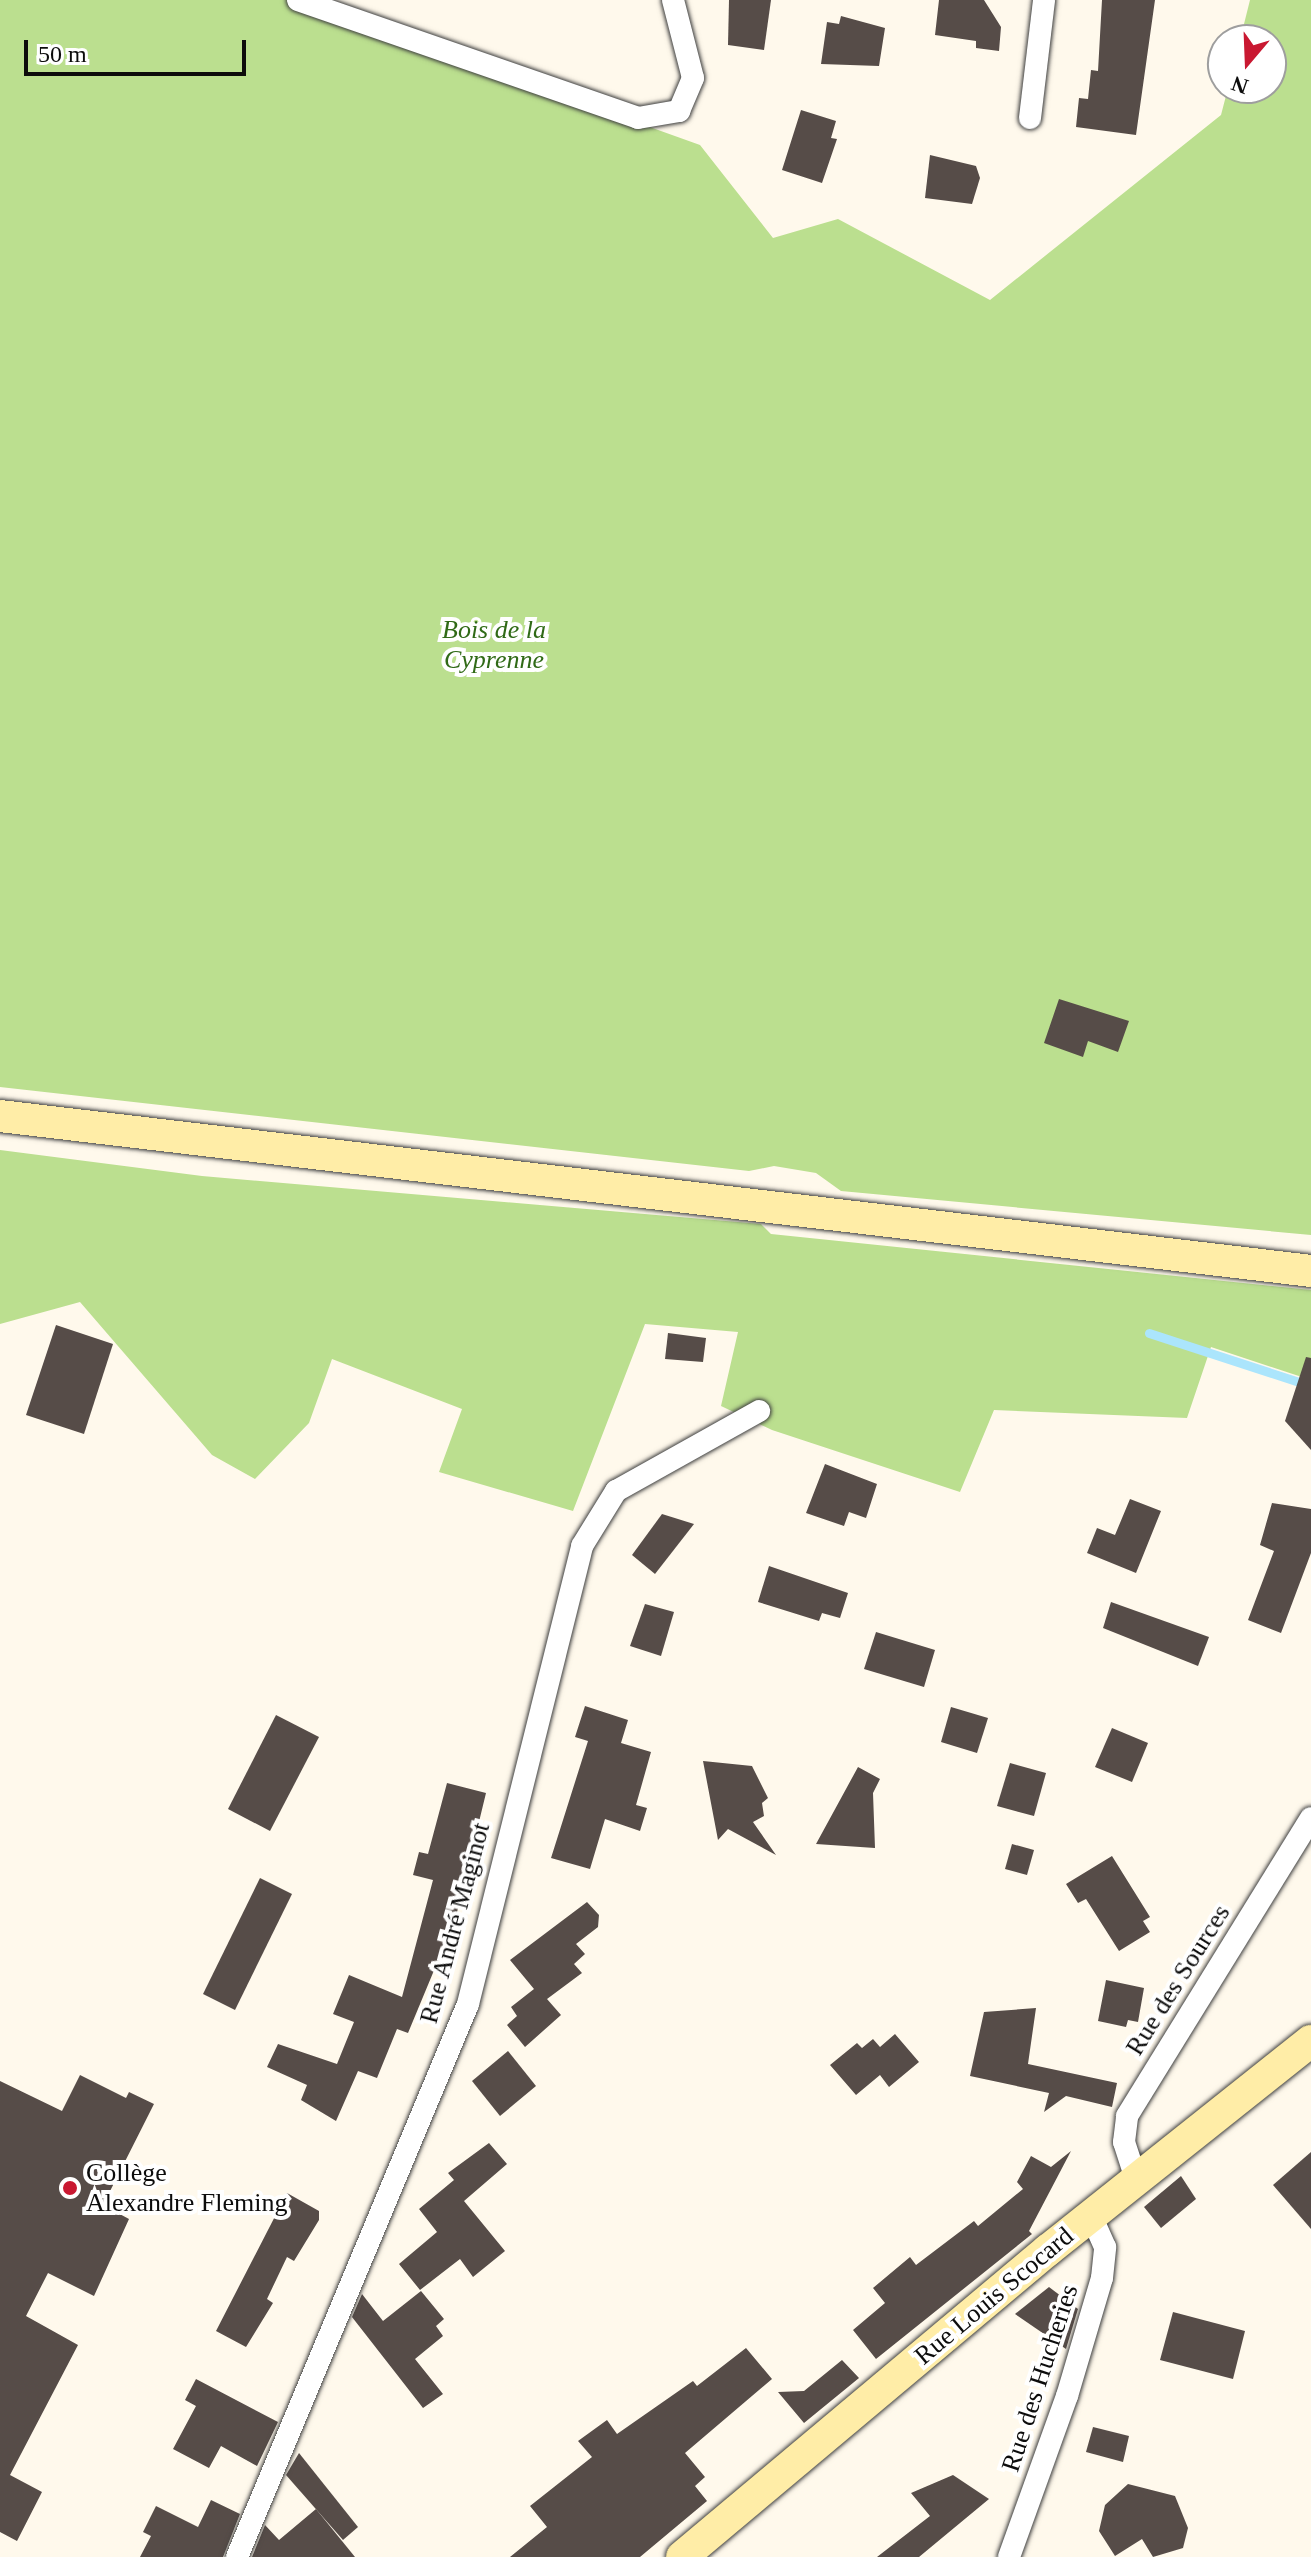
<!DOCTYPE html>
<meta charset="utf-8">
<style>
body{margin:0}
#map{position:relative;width:1311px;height:2557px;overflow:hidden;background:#fff9ec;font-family:Georgia,serif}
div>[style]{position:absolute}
.forest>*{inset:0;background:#bbdf8f}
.stream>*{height:9px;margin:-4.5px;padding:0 4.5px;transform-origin:4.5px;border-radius:4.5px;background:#abe5fc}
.building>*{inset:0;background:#564c48}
.roads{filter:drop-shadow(0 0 2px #3f3f3f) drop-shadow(0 0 2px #3f3f3f)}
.street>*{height:22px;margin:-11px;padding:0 11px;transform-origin:11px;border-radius:11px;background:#fff}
.secondary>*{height:32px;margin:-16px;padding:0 16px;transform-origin:16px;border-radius:16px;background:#ffeda7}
.dots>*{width:22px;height:22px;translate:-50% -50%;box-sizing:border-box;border:4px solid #fff;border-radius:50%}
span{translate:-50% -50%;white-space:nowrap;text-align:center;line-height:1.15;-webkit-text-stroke:8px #fff;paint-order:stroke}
.park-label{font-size:26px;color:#306a17;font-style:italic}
.street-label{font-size:26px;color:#0c0c0c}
.poi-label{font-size:26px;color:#0c0c0c}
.left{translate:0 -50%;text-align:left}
.north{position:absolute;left:1207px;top:24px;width:80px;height:80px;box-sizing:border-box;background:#fff;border:2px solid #9e9e9e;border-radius:50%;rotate:199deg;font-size:22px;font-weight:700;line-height:32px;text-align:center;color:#0c0c0c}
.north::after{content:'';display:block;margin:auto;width:28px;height:36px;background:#c91831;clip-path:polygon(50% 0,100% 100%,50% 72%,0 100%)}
.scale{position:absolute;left:24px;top:40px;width:222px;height:36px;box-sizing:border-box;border:4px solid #0c0c0c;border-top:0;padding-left:10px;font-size:24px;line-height:28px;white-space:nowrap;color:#0c0c0c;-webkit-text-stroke:6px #fff;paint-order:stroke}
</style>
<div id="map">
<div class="forest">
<i style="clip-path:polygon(0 0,295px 0,700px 145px,773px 238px,838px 219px,990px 300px,1221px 115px,1228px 88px,1271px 88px,1271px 40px,1240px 40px,1250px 0,1311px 0,1311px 1235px,841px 1191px,816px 1173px,774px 1166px,749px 1171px,0 1087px)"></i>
<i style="clip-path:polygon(0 1150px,202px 1176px,761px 1224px,771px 1234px,1311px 1290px,1311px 1380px,1211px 1347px,1187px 1418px,994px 1410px,960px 1492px,772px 1430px,721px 1406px,738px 1332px,645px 1324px,573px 1511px,439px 1472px,462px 1409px,332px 1359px,309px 1423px,255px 1479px,212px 1455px,80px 1302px,0 1324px)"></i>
</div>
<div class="stream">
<i style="left:1149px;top:1333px;width:170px;rotate:18.1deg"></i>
</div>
<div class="building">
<i style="clip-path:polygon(729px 0,771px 0,764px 50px,728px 45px)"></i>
<i style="clip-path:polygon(939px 0,984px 0,1001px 27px,999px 51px,976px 48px,976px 41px,935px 35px)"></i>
<i style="clip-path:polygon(1102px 0,1155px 0,1136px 135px,1076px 127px,1079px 98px,1088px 99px,1091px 70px,1098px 71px)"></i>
<i style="clip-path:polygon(841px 16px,885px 28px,879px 66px,821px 64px,827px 22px,839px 24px)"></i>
<i style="clip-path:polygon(801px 110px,836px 121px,831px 138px,837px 139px,822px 183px,782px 170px)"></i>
<i style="clip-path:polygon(930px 155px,976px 166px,980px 178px,972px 204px,925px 198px)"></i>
<i style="clip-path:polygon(1059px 999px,1129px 1021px,1118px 1052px,1088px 1041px,1083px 1057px,1044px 1043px)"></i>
<i style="clip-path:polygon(56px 1325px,113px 1344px,84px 1434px,26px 1415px)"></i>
<i style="clip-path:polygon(668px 1333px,706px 1338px,703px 1362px,665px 1359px)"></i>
<i style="clip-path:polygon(1306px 1357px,1311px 1358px,1311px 1450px,1285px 1421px)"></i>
<i style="clip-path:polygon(825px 1464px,877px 1484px,866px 1518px,849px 1512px,844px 1526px,806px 1513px)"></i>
<i style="clip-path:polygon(1130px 1499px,1161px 1511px,1136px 1573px,1087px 1553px,1097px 1528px,1115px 1535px)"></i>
<i style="clip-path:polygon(1272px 1503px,1311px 1509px,1311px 1553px,1281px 1633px,1248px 1620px,1274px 1551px,1260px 1545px)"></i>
<i style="clip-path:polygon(662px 1514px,694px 1524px,655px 1574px,632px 1555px)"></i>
<i style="clip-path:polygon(769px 1566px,848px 1593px,840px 1618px,822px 1613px,819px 1621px,758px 1602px)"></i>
<i style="clip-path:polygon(1111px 1602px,1209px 1637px,1198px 1666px,1103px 1628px)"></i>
<i style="clip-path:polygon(645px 1604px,674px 1612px,661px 1656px,630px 1646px)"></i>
<i style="clip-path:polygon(876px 1632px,935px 1650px,924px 1687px,864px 1669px)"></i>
<i style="clip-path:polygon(585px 1706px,628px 1720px,621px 1743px,651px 1752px,636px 1805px,647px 1808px,640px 1831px,605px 1819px,590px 1869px,551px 1858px,588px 1741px,575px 1737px)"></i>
<i style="clip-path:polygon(951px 1707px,988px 1718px,977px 1753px,941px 1742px)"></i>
<i style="clip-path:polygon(276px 1715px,319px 1737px,270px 1831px,228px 1809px)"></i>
<i style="clip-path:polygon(1112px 1728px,1148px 1743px,1132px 1782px,1095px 1767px)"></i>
<i style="clip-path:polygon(703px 1761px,752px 1766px,768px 1798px,762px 1803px,764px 1816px,753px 1822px,776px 1855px,728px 1829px,718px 1840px)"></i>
<i style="clip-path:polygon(1010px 1763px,1046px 1773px,1034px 1816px,997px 1806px)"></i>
<i style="clip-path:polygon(858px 1767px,880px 1779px,873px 1793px,875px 1848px,816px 1844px)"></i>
<i style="clip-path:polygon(447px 1783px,486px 1793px,443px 1970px,435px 1968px,408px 2033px,397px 2029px,377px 2078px,358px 2071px,336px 2121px,301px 2100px,307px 2085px,267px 2067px,278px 2044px,337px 2064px,354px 2022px,333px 2014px,349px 1975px,402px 1997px,433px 1880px,413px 1875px,419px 1852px,428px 1854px)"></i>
<i style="clip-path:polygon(1012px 1844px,1034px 1850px,1027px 1875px,1005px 1869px)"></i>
<i style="clip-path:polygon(1112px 1856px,1150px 1917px,1143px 1921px,1150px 1932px,1119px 1951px,1086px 1899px,1078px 1903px,1066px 1884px)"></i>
<i style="clip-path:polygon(260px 1878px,292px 1894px,235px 2010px,203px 1994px)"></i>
<i style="clip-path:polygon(587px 1902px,599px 1915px,598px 1927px,576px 1944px,585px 1954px,574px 1964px,582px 1973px,547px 1999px,561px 2015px,525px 2047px,507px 2025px,517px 2016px,511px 2007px,534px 1989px,510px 1960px)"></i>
<i style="clip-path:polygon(1106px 1980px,1144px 1988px,1138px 2022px,1128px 2020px,1126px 2027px,1098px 2021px)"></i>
<i style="clip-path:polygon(1036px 2008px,1028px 2064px,1117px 2083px,1112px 2107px,1066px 2096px,1044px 2112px,1049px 2093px,970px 2076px,984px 2012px)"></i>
<i style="clip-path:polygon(895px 2034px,919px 2062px,889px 2087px,880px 2075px,856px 2095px,830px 2065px,857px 2043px,862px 2048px,873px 2039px,880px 2047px)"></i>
<i style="clip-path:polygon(508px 2051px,536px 2086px,500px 2116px,472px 2081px)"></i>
<i style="clip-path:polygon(80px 2075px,126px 2098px,129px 2092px,154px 2104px,103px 2205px,129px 2219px,94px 2296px,48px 2273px,26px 2316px,78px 2345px,10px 2475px,42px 2492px,17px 2541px,0 2532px,0 2081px,62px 2111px)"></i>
<i style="clip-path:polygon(489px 2143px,507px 2164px,464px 2201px,505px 2251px,473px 2277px,460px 2259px,420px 2290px,399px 2264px,437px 2232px,419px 2209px,454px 2180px,448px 2173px)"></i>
<i style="clip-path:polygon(1071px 2151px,1029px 2231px,1032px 2234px,876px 2359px,853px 2330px,885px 2303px,873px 2288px,910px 2257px,916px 2265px,974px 2221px,978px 2226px,1023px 2189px,1017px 2182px,1031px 2156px,1051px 2167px)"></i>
<i style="clip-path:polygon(1311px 2152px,1311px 2229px,1273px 2185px)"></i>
<i style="clip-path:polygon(1181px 2176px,1196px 2199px,1161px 2228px,1144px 2207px)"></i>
<i style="clip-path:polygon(287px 2193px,319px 2211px,319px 2220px,294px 2261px,287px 2257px,267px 2299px,273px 2303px,246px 2347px,216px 2331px)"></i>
<i style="clip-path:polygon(1049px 2287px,1078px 2309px,1066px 2349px,1015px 2314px)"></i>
<i style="clip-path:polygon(421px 2291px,444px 2319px,436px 2326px,443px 2336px,415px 2359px,443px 2394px,423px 2408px,352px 2317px,362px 2294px,383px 2321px)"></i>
<i style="clip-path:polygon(1173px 2312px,1245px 2331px,1233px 2379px,1160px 2360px)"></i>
<i style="clip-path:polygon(746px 2348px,772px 2379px,685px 2453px,705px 2477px,695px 2486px,707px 2501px,640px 2557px,510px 2557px,547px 2527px,530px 2506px,592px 2457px,578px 2441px,607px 2420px,617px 2434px,693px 2381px,697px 2386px)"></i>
<i style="clip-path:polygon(842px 2360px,859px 2378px,804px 2423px,778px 2392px,804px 2391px)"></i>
<i style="clip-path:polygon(196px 2379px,278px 2422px,257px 2466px,221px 2446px,209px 2468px,173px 2449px,196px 2406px,185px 2400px)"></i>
<i style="clip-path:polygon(1093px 2427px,1129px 2436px,1123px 2462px,1086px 2452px)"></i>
<i style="clip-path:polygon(299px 2453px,358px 2527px,343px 2540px,286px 2475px)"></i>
<i style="clip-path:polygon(953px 2475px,989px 2499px,919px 2557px,877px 2557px,930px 2516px,911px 2493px)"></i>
<i style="clip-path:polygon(1128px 2484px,1175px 2496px,1188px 2528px,1183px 2548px,1153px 2557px,1142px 2539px,1115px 2556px,1099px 2531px,1105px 2505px)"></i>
<i style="clip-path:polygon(211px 2500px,240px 2514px,223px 2557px,140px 2557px,151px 2536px,143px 2532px,156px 2506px,198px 2527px)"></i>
<i style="clip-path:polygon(316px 2509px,355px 2557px,252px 2557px,265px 2525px,279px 2540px)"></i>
</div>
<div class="roads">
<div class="street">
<i style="left:298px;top:0;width:360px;rotate:19.1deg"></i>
<i style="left:638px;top:118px;width:42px;rotate:-9.7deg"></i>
<i style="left:679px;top:111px;width:36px;rotate:-67deg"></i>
<i style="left:693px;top:78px;width:81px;rotate:-104.4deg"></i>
<i style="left:1030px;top:118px;width:119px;rotate:-83.2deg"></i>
<i style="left:1136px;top:2179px;width:39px;rotate:-108deg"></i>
<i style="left:1124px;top:2142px;width:26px;rotate:-83deg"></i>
<i style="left:1127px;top:2116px;width:350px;rotate:-58.3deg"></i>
<i style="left:237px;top:2557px;width:599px;rotate:-67.33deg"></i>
<i style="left:468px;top:2004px;width:472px;rotate:-76deg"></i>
<i style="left:582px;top:1546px;width:65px;rotate:-58.3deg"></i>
<i style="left:616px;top:1491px;width:164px;rotate:-29.2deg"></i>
<i style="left:1009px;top:2557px;width:171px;rotate:-70.2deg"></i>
<i style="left:1067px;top:2396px;width:123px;rotate:-73.5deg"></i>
<i style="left:1102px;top:2278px;width:31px;rotate:-84deg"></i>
<i style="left:1105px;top:2247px;width:35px;rotate:-114deg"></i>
</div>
<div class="secondary">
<i style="left:0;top:1116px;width:1320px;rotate:6.74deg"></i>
<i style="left:682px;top:2557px;width:478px;rotate:-40deg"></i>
<i style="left:1048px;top:2250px;width:336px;rotate:-38.5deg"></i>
</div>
</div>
<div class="dots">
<i style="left:70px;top:2188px;background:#c91831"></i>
</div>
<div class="park-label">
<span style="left:494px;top:645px">Bois de la<br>Cyprenne</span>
</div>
<div class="street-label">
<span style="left:455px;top:1923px;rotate:-75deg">Rue André Maginot</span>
<span style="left:1178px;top:1980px;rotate:-58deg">Rue des Sources</span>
<span style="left:994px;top:2296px;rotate:-40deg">Rue Louis Scocard</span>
<span style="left:1040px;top:2378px;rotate:-72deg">Rue des Hucheries</span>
</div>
<div class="poi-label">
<span class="left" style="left:86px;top:2188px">Collège<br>Alexandre Fleming</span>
</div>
<div class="north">N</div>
<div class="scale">50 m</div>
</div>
